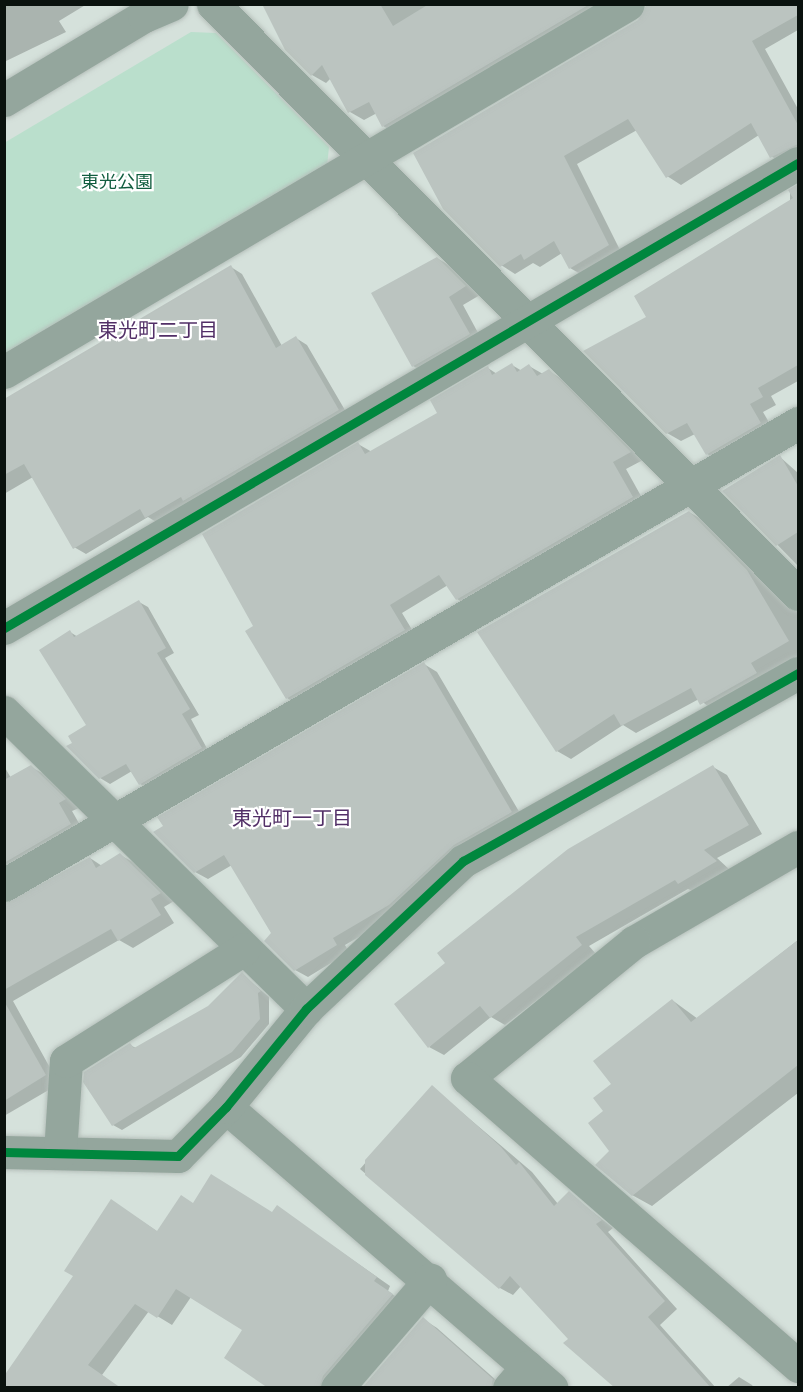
<!DOCTYPE html>
<meta charset="utf-8">
<style>
body{margin:0}
#map{position:relative;width:803px;height:1392px;overflow:hidden;background:#d5e1db;font-family:"Sofia Sans Condensed","Noto Sans JP",sans-serif}
div>[style]{position:absolute}
.green>*{inset:0;background:#badfcc}
.shadow>*{inset:0;background:#0003}
.building>*{inset:0;background:#bbc4c0}
.roads{filter:drop-shadow(0 0 2px #b5bfba) drop-shadow(0 0 2px #b5bfba)}
.street>*{height:33px;margin:-16.5px;padding:0 16.5px;transform-origin:16.5px;border-radius:16.5px;background:#94a69d}
.cycleway>*{height:9px;margin:-4.5px;padding:0 4.5px;transform-origin:4.5px;border-radius:4.5px;background:#00873e}
span{translate:-50% -50%;white-space:nowrap;text-align:center;line-height:1.15;-webkit-text-stroke:4.5px #fff;paint-order:stroke}
.park-label{font-size:18px;color:#115d3f}
.neighbourhood-label{font-size:20px;color:#522f67}
.frame{position:absolute;inset:0;border:6px solid #0a120e;pointer-events:none}
</style>
<div id="map">
<div class="green">
<i style="clip-path:polygon(191px 32px,216px 33px,329px 147px,327px 166px,5px 358px,4px 143px)"></i>
</div>
<div class="shadow">
<i style="clip-path:polygon(4px 4px,87px 4px,59px 21px,66px 32px,4px 62px)"></i>
<i style="clip-path:polygon(268px 4px,617px 4px,397px 134px,383px 126px,377px 113px,364px 120px,350px 112px,331px 78px,326px 83px,312px 75px,287px 50px)"></i>
<i style="clip-path:polygon(798px 4px,798px 30px,765px 49px,798px 109px,798px 158px,785px 165px,771px 156px,759px 135px,681px 185px,667px 176px,637px 130px,577px 164px,622px 254px,584px 276px,570px 268px,562px 253px,540px 267px,533px 263px,515px 274px,501px 265px,648px 5px)"></i>
<i style="clip-path:polygon(798px 185px,798px 381px,771px 396px,776px 405px,763px 412px,774px 431px,721px 462px,707px 454px,695px 434px,681px 441px,667px 433px,649px 318px,790px 201px,790px 191px)"></i>
<i style="clip-path:polygon(437px 258px,452px 267px,480px 295px,463px 305px,483px 342px,428px 374px,413px 366px)"></i>
<i style="clip-path:polygon(231px 267px,242px 274px,282px 346px,296px 338px,307px 345px,349px 417px,158px 523px,148px 517px,86px 554px,74px 547px,33px 477px,4px 494px,4px 405px)"></i>
<i style="clip-path:polygon(512px 365px,522px 371px,529px 366px,543px 374px,549px 371px,562px 379px,643px 460px,626px 469px,646px 505px,470px 607px,457px 599px,448px 585px,402px 613px,417px 638px,300px 706px,287px 698px,255px 627px,358px 444px,372px 452px,439px 414px,488px 368px,497px 374px)"></i>
<i style="clip-path:polygon(780px 457px,798px 473px,798px 566px,725px 491px)"></i>
<i style="clip-path:polygon(689px 512px,703px 520px,798px 613px,798px 666px,715px 712px,699px 699px,636px 733px,623px 725px,571px 759px,557px 751px)"></i>
<i style="clip-path:polygon(139px 602px,148px 607px,174px 653px,165px 658px,199px 715px,191px 719px,210px 754px,149px 789px,140px 784px,132px 771px,110px 784px,100px 778px,74px 743px,88px 726px,70px 632px,78px 637px)"></i>
<i style="clip-path:polygon(424px 664px,437px 672px,524px 820px,402px 912px,345px 945px,349px 952px,308px 977px,295px 970px,232px 865px,208px 879px,195px 872px)"></i>
<i style="clip-path:polygon(4px 766px,11px 778px,31px 767px,46px 775px,79px 808px,72px 811px,84px 832px,4px 883px)"></i>
<i style="clip-path:polygon(713px 767px,727px 775px,762px 834px,717px 858px,730px 870px,693px 891px,688px 889px,589px 946px,596px 954px,505px 1025px,491px 1017px,444px 1055px,429px 1047px)"></i>
<i style="clip-path:polygon(120px 855px,135px 863px,174px 901px,164px 907px,174px 923px,133px 948px,119px 940px,13px 1001px,59px 1084px,4px 1116px,4px 905px,90px 858px,102px 866px)"></i>
<i style="clip-path:polygon(798px 940px,798px 1093px,652px 1206px,632px 1195px,611px 1151px,605px 1111px,613px 1084px,672px 1000px,698px 1019px)"></i>
<i style="clip-path:polygon(242px 974px,269px 997px,269px 1024px,241px 1057px,122px 1130px,113px 1125px,130px 1045px,136px 1048px,209px 1007px)"></i>
<i style="clip-path:polygon(432px 1087px,532px 1172px,558px 1204px,569px 1193px,613px 1228px,608px 1232px,677px 1309px,660px 1325px,716px 1388px,621px 1388px,521px 1286px,513px 1295px,500px 1288px,360px 1169px)"></i>
<i style="clip-path:polygon(112px 1201px,158px 1232px,194px 1204px,273px 1214px,277px 1207px,390px 1286px,388px 1291px,406px 1304px,336px 1388px,271px 1388px,244px 1329px,191px 1297px,172px 1325px,149px 1311px,102px 1375px,106px 1378px,100px 1388px,4px 1388px,75px 1276px)"></i>
<i style="clip-path:polygon(423px 1319px,437px 1328px,505px 1388px,364px 1388px)"></i>
<i style="clip-path:polygon(739px 1377px,752px 1385px,754px 1388px,726px 1388px)"></i>
</div>
<div class="building">
<i style="clip-path:polygon(262px 4px,380px 4px,393px 26px,429px 4px,590px 4px,382px 127px,369px 102px,348px 113px,322px 65px,311px 76px,285px 50px)"></i>
<i style="clip-path:polygon(647px 4px,798px 4px,798px 15px,752px 41px,798px 125px,798px 144px,770px 158px,751px 123px,666px 178px,628px 119px,564px 156px,609px 245px,569px 269px,554px 241px,524px 260px,521px 254px,500px 267px,443px 209px,413px 153px,638px 20px)"></i>
<i style="clip-path:polygon(798px 184px,798px 365px,758px 388px,763px 397px,750px 404px,761px 423px,706px 455px,687px 423px,666px 434px,583px 351px,646px 317px,634px 296px,793px 198px,788px 190px)"></i>
<i style="clip-path:polygon(437px 257px,466px 286px,449px 297px,470px 334px,412px 367px,371px 293px)"></i>
<i style="clip-path:polygon(231px 265px,276px 348px,296px 336px,339px 410px,183px 501px,181px 497px,145px 518px,140px 509px,73px 549px,24px 464px,4px 475px,4px 399px)"></i>
<i style="clip-path:polygon(512px 363px,517px 372px,529px 364px,537px 376px,549px 369px,631px 452px,613px 462px,633px 497px,456px 600px,439px 575px,390px 605px,405px 630px,286px 699px,245px 631px,253px 626px,202px 534px,358px 442px,365px 454px,437px 413px,430px 400px,488px 366px,492px 375px)"></i>
<i style="clip-path:polygon(780px 455px,798px 486px,798px 532px,776px 546px,722px 491px)"></i>
<i style="clip-path:polygon(689px 511px,747px 570px,789px 641px,751px 663px,757px 673px,700px 705px,691px 688px,621px 726px,614px 714px,556px 752px,477px 632px)"></i>
<i style="clip-path:polygon(139px 600px,166px 648px,157px 653px,190px 709px,182px 714px,202px 748px,139px 785px,126px 764px,99px 779px,66px 746px,72px 743px,68px 736px,86px 725px,39px 650px,70px 630px,74px 637px)"></i>
<i style="clip-path:polygon(424px 662px,512px 812px,454px 845px,389px 905px,333px 938px,337px 945px,294px 971px,264px 941px,271px 933px,224px 855px,194px 873px,153px 832px,163px 826px,157px 817px)"></i>
<i style="clip-path:polygon(31px 765px,66px 799px,59px 803px,71px 824px,4px 863px,4px 780px)"></i>
<i style="clip-path:polygon(713px 765px,749px 825px,704px 850px,717px 861px,678px 884px,675px 880px,576px 937px,582px 945px,490px 1018px,480px 1006px,428px 1048px,394px 1004px,445px 963px,437px 953px,568px 849px)"></i>
<i style="clip-path:polygon(120px 853px,161px 893px,151px 899px,161px 915px,118px 941px,111px 929px,4px 990px,4px 904px,90px 857px,96px 868px)"></i>
<i style="clip-path:polygon(798px 940px,798px 1065px,632px 1196px,595px 1165px,609px 1151px,588px 1123px,603px 1111px,593px 1098px,611px 1084px,593px 1061px,672px 999px,691px 1022px)"></i>
<i style="clip-path:polygon(242px 972px,261px 991px,258px 993px,260px 1019px,232px 1052px,112px 1126px,83px 1082px,84px 1072px,130px 1043px,134px 1048px,208px 1006px)"></i>
<i style="clip-path:polygon(4px 1001px,46px 1075px,4px 1101px)"></i>
<i style="clip-path:polygon(432px 1085px,501px 1147px,516px 1165px,519px 1162px,554px 1206px,569px 1191px,602px 1220px,596px 1224px,665px 1301px,648px 1317px,711px 1388px,615px 1388px,563px 1343px,568px 1339px,510px 1276px,499px 1289px,365px 1175px,365px 1160px)"></i>
<i style="clip-path:polygon(211px 1174px,272px 1212px,277px 1205px,377px 1277px,374px 1281px,393px 1294px,323px 1376px,319px 1388px,268px 1388px,224px 1358px,242px 1330px,176px 1289px,157px 1318px,135px 1304px,88px 1365px,121px 1388px,4px 1388px,4px 1376px,73px 1276px,64px 1271px,111px 1199px,157px 1231px,181px 1195px,193px 1203px)"></i>
<i style="clip-path:polygon(423px 1317px,493px 1379px,491px 1388px,362px 1388px)"></i>
</div>
<div class="roads">
<div class="street">
<i style="left:213px;top:4px;width:831px;rotate:45.24deg"></i>
<i style="left:4px;top:100px;width:163px;rotate:-31deg"></i>
<i style="left:144px;top:16px;width:30px;rotate:-23deg"></i>
<i style="left:4px;top:372px;width:724px;rotate:-30.53deg"></i>
<i style="left:4px;top:628px;width:920px;rotate:-30.36deg"></i>
<i style="left:4px;top:712px;width:424px;rotate:44.5deg"></i>
<i style="left:798px;top:847px;width:190px;rotate:149.9deg"></i>
<i style="left:634px;top:942px;width:215px;rotate:140.8deg"></i>
<i style="left:467px;top:1078px;width:439px;rotate:41deg"></i>
<i style="left:4px;top:885px;width:919px;rotate:-30.19deg"></i>
<i style="left:226px;top:1107px;width:430px;rotate:40.8deg"></i>
<i style="left:4px;top:1152px;width:174px;rotate:1.3deg"></i>
<i style="left:178px;top:1156px;width:69px;rotate:-45.6deg"></i>
<i style="left:226px;top:1107px;width:127px;rotate:-50.8deg"></i>
<i style="left:306px;top:1009px;width:216px;rotate:-43.3deg"></i>
<i style="left:463px;top:861px;width:384px;rotate:-29.3deg"></i>
<i style="left:60px;top:1153px;width:92px;rotate:-86.3deg"></i>
<i style="left:66px;top:1061px;width:210px;rotate:-32.2deg"></i>
<i style="left:337px;top:1388px;width:143px;rotate:-49.3deg"></i>
<i style="left:509px;top:1388px;width:28px;rotate:-49deg"></i>
</div>
</div>
<div class="cycleway">
<i style="left:4px;top:628px;width:920px;rotate:-30.36deg"></i>
<i style="left:4px;top:1152px;width:174px;rotate:1.3deg"></i>
<i style="left:178px;top:1156px;width:69px;rotate:-45.6deg"></i>
<i style="left:226px;top:1107px;width:127px;rotate:-50.8deg"></i>
<i style="left:306px;top:1009px;width:216px;rotate:-43.3deg"></i>
<i style="left:463px;top:861px;width:384px;rotate:-29.3deg"></i>
</div>
<div class="park-label">
<span style="left:117px;top:183px">東光公園</span>
</div>
<div class="neighbourhood-label">
<span style="left:158px;top:331px">東光町二丁目</span>
<span style="left:292px;top:819px">東光町一丁目</span>
</div>
<div class="frame"></div>
</div>
